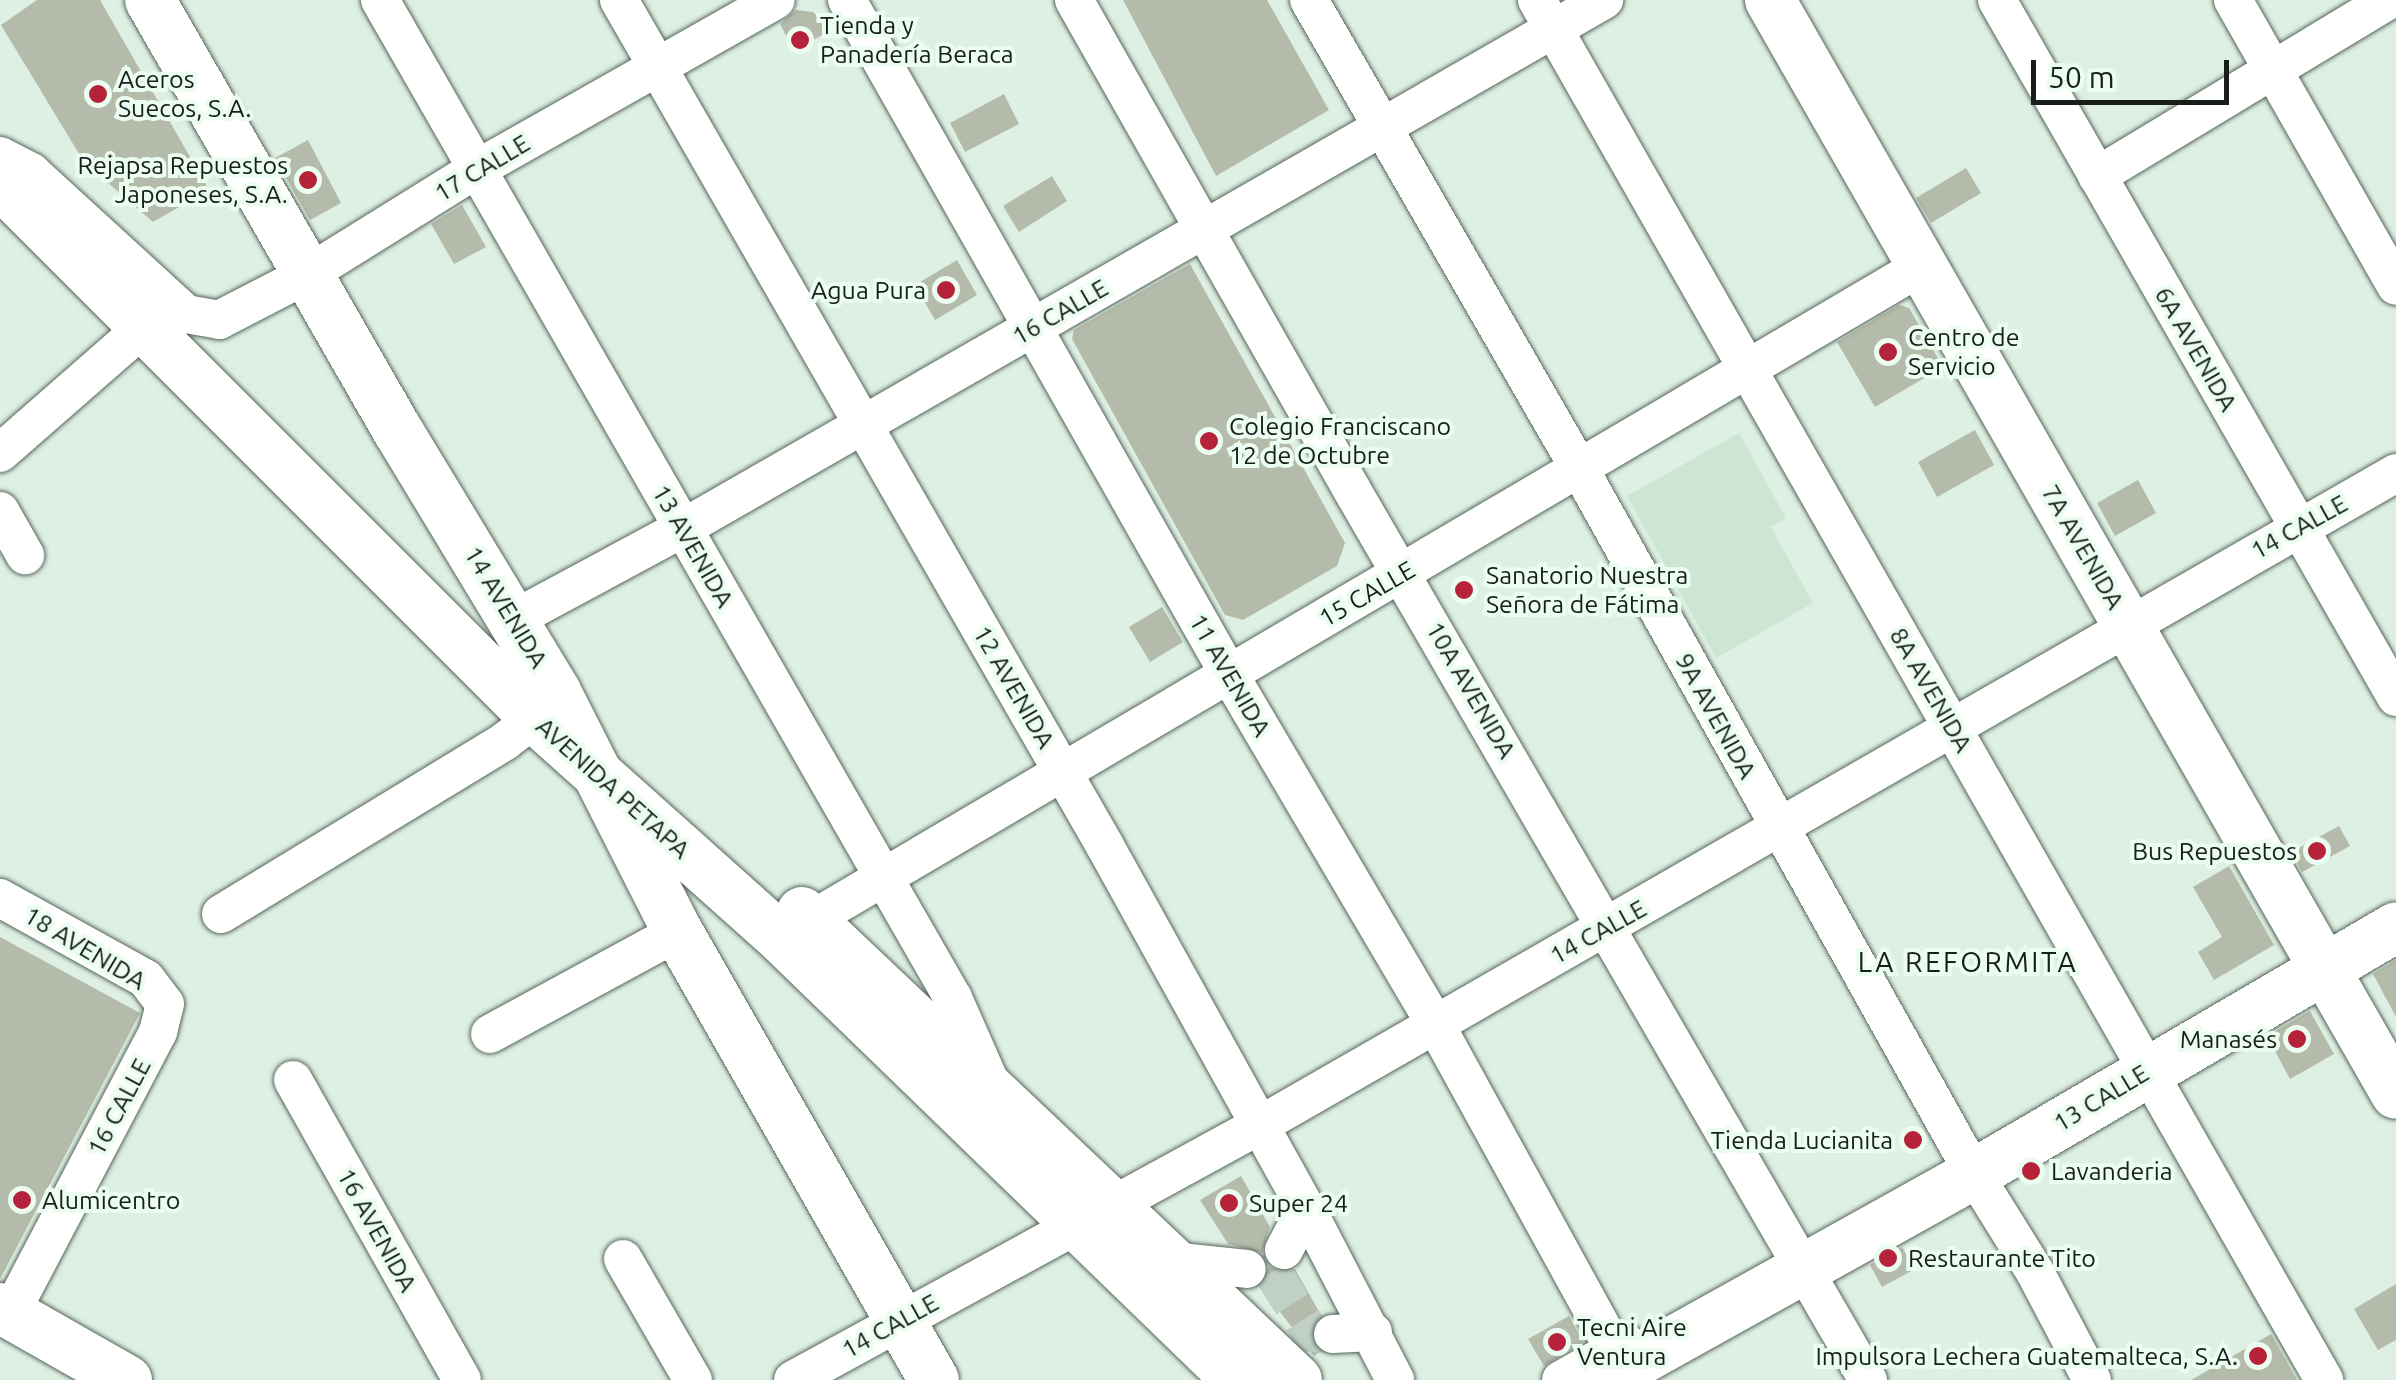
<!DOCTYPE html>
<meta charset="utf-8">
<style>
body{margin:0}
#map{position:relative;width:2396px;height:1380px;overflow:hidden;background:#def0e3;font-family:Ubuntu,sans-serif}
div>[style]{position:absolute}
.built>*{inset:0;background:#cde6d4}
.building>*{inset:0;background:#b4bbaa}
.minor-tunnel>*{height:38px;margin-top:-19px;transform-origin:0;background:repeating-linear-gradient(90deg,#c0d0c5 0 38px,transparent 0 57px)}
.roads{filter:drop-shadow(0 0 2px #57665b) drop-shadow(0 0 2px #57665b)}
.minor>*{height:38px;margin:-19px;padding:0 19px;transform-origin:19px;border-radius:19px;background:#fff}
.major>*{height:50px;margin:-25px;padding:0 25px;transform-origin:25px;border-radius:25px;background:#fff}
.dots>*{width:28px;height:28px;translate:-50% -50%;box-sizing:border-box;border:5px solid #ebfdf0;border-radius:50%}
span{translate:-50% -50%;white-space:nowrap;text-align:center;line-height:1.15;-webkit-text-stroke:8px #ebfdf0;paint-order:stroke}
.poi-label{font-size:25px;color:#181e1a}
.left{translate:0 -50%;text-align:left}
.right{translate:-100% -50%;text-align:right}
.street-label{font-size:25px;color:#181e1a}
.neighbourhood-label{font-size:28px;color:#181e1a;letter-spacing:2.5px}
.scale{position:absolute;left:2031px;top:60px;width:198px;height:45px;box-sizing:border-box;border:5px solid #181e1a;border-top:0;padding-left:12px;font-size:30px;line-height:35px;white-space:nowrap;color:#181e1a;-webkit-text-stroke:8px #ebfdf0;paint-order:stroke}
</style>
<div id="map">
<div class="built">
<i style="clip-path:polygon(1739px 433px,1786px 518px,1771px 527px,1813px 603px,1716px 658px,1627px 496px)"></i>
</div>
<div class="building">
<i style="clip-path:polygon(37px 0,100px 0,209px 190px,153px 222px,84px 162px,1px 25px)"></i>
<i style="clip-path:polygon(1123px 0,1267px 0,1329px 110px,1216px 176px)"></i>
<i style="clip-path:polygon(796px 10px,813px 12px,831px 30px,794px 51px,780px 24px)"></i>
<i style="clip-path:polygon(1004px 94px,1019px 124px,965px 152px,950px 123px)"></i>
<i style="clip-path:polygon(308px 140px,341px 203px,310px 220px,275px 158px)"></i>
<i style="clip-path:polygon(1966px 168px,1981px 193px,1931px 223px,1916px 198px)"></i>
<i style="clip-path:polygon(1052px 176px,1067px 201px,1019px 232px,1003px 206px)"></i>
<i style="clip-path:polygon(462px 205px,486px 247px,454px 264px,431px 224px)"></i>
<i style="clip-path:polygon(957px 260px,977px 295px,935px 320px,915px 285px)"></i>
<i style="clip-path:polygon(1190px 264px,1345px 543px,1337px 566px,1243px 620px,1225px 615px,1072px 339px,1074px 330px)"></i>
<i style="clip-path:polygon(1899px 305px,1909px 308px,1943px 367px,1875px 407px,1837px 342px)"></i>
<i style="clip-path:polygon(1975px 430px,1994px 465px,1937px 497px,1918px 462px)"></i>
<i style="clip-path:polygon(2138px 480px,2156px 513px,2115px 536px,2097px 503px)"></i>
<i style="clip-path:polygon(1162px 607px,1183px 642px,1150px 662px,1129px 627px)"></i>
<i style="clip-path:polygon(2339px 826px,2350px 846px,2302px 872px,2291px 852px)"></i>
<i style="clip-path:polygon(2229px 866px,2274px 945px,2214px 980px,2198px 952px,2222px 937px,2193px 887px)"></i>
<i style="clip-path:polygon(0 937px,140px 1013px,0 1279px)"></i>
<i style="clip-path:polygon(2396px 960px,2396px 1017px,2373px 974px)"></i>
<i style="clip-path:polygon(2310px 1011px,2334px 1054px,2290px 1079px,2267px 1036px)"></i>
<i style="clip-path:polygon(1241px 1176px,1270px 1227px,1262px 1253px,1228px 1244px,1200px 1200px)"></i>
<i style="clip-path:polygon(1902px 1247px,1915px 1269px,1882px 1287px,1870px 1265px)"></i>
<i style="clip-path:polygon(1269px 1266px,1284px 1272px,1295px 1269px,1321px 1315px,1311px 1334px,1320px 1352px,1314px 1356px,1260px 1286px)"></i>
<i style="clip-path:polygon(2396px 1284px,2396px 1340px,2378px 1350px,2354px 1309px)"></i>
<i style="clip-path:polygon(1569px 1316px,1583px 1342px,1544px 1366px,1528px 1339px)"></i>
<i style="clip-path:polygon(2271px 1334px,2297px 1380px,2191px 1380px)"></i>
</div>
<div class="minor-tunnel">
<i style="left:1272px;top:1272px;width:75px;rotate:57.6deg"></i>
<i style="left:1312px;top:1335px;width:17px;rotate:93deg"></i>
</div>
<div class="roads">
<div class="minor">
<i style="left:380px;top:0;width:1151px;rotate:60.14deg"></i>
<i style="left:953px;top:998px;width:92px;rotate:66.2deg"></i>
<i style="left:619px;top:0;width:976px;rotate:60.12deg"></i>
<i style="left:1105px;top:846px;width:414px;rotate:61deg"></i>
<i style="left:1306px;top:1208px;width:194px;rotate:62.6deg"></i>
<i style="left:847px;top:0;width:775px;rotate:60.46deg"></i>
<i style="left:1229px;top:674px;width:404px;rotate:59.5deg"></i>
<i style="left:1434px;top:1022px;width:373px;rotate:61.2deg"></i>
<i style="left:1074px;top:0;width:563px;rotate:60.43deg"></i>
<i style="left:1352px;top:490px;width:1029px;rotate:59.9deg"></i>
<i style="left:1309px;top:0;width:540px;rotate:60.02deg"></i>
<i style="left:1579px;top:468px;width:809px;rotate:60.77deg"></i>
<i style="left:1974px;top:1174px;width:115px;rotate:58.1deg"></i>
<i style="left:2035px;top:1272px;width:122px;rotate:62.2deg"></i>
<i style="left:1537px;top:0;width:1589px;rotate:60.3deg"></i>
<i style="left:1997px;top:0;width:803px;rotate:60.21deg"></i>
<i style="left:2233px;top:0;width:329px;rotate:60.3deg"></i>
<i style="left:0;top:156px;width:35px;rotate:27deg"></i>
<i style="left:31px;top:172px;width:210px;rotate:42.5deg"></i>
<i style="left:186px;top:314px;width:34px;rotate:10deg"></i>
<i style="left:219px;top:320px;width:100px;rotate:-27.3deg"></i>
<i style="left:308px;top:274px;width:199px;rotate:-31.9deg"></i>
<i style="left:477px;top:169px;width:343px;rotate:-29.5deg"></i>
<i style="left:2097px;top:176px;width:341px;rotate:-31.1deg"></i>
<i style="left:0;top:453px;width:190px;rotate:-41.2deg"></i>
<i style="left:0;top:511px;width:51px;rotate:60.4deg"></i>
<i style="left:514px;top:619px;width:192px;rotate:-28.3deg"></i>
<i style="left:683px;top:528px;width:1062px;rotate:-29.83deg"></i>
<i style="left:0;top:898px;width:167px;rotate:29deg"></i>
<i style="left:146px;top:979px;width:31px;rotate:53deg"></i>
<i style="left:165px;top:1004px;width:29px;rotate:104deg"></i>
<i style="left:158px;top:1032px;width:318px;rotate:117.7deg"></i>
<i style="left:221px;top:914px;width:333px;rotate:-31.3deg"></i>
<i style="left:505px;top:741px;width:38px;rotate:-37deg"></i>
<i style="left:811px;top:920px;width:1289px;rotate:-30.48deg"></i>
<i style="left:490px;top:1034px;width:214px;rotate:-28.5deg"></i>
<i style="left:293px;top:1080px;width:344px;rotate:60.6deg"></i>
<i style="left:1284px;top:1250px;width:47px;rotate:-62.4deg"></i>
<i style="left:623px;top:1259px;width:140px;rotate:60deg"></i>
<i style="left:1171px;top:1261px;width:76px;rotate:6deg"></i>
<i style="left:1333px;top:1334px;width:40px;rotate:-2.9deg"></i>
<i style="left:793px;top:1380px;width:532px;rotate:-28.64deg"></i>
<i style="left:1260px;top:1125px;width:1310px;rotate:-29.85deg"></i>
<i style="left:1561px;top:1380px;width:75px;rotate:-29.6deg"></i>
</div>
<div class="major">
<i style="left:150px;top:0;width:497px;rotate:60.1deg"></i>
<i style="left:398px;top:431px;width:305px;rotate:58.8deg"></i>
<i style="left:556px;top:692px;width:269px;rotate:63.1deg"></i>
<i style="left:678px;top:932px;width:516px;rotate:60.26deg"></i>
<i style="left:1770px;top:0;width:1260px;rotate:60.22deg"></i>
<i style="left:0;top:183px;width:757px;rotate:45deg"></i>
<i style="left:535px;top:718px;width:331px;rotate:41.8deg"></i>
<i style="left:782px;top:939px;width:634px;rotate:44.1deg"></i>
<i style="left:802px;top:912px;width:681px;rotate:43.39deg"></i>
<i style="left:0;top:1308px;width:146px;rotate:29.6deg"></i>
<i style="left:1604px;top:1380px;width:423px;rotate:-29.1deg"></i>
<i style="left:1974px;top:1174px;width:489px;rotate:-30.3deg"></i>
</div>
</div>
<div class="dots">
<i style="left:800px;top:40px;background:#b5223a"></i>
<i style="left:98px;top:94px;background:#b5223a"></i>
<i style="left:308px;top:180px;background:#b5223a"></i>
<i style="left:946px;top:290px;background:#b5223a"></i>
<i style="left:1888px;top:352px;background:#b5223a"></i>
<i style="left:1209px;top:441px;background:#b5223a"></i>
<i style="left:1464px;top:590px;background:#b5223a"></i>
<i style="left:2317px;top:851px;background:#b5223a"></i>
<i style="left:2297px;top:1039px;background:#b5223a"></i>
<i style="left:1913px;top:1140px;background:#b5223a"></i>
<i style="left:2031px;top:1171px;background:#b5223a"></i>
<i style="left:22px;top:1200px;background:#b5223a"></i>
<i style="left:1229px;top:1203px;background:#b5223a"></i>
<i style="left:1888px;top:1258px;background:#b5223a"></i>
<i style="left:1557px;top:1342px;background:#b5223a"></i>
<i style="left:2258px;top:1356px;background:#b5223a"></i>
</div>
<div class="poi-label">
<span class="left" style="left:820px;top:40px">Tienda y<br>Panadería Beraca</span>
<span class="left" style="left:118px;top:94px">Aceros<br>Suecos, S.A.</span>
<span class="right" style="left:288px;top:180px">Rejapsa Repuestos<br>Japoneses, S.A.</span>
<span class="right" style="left:926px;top:290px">Agua Pura</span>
<span class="left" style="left:1908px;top:352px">Centro de<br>Servicio</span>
<span class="left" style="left:1229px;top:441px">Colegio Franciscano<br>12 de Octubre</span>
<span class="left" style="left:1486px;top:590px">Sanatorio Nuestra<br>Señora de Fátima</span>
<span class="right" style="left:2297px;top:851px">Bus Repuestos</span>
<span class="right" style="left:2277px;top:1039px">Manasés</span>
<span class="right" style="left:1893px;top:1140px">Tienda Lucianita</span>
<span class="left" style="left:2051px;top:1171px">Lavanderia</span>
<span class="left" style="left:42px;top:1200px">Alumicentro</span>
<span class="left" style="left:1249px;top:1203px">Super 24</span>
<span class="left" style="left:1908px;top:1258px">Restaurante Tito</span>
<span class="left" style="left:1577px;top:1342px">Tecni Aire<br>Ventura</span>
<span class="right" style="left:2238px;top:1356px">Impulsora Lechera Guatemalteca, S.A.</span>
</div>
<div class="street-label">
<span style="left:482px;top:168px;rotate:-31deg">17 CALLE</span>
<span style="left:1060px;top:312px;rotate:-30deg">16 CALLE</span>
<span style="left:2196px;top:349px;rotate:60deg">6A AVENIDA</span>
<span style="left:2299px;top:527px;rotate:-29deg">14 CALLE</span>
<span style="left:693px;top:546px;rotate:60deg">13 AVENIDA</span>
<span style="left:2083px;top:547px;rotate:60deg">7A AVENIDA</span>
<span style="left:1367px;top:594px;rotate:-30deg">15 CALLE</span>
<span style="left:506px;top:607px;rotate:59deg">14 AVENIDA</span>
<span style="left:1230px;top:675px;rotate:60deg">11 AVENIDA</span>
<span style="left:1014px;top:687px;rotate:60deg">12 AVENIDA</span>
<span style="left:1471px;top:690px;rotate:60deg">10A AVENIDA</span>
<span style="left:1931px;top:690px;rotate:60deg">8A AVENIDA</span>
<span style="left:1716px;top:716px;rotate:61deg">9A AVENIDA</span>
<span style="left:613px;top:788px;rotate:42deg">AVENIDA PETAPA</span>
<span style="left:1598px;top:932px;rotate:-29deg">14 CALLE</span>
<span style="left:85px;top:948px;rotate:31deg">18 AVENIDA</span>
<span style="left:2101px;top:1098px;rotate:-31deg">13 CALLE</span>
<span style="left:119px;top:1107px;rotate:-62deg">16 CALLE</span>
<span style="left:377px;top:1230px;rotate:61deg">16 AVENIDA</span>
<span style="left:890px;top:1326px;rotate:-29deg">14 CALLE</span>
</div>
<div class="neighbourhood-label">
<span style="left:1968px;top:962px">LA REFORMITA</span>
</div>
<div class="scale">50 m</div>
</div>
